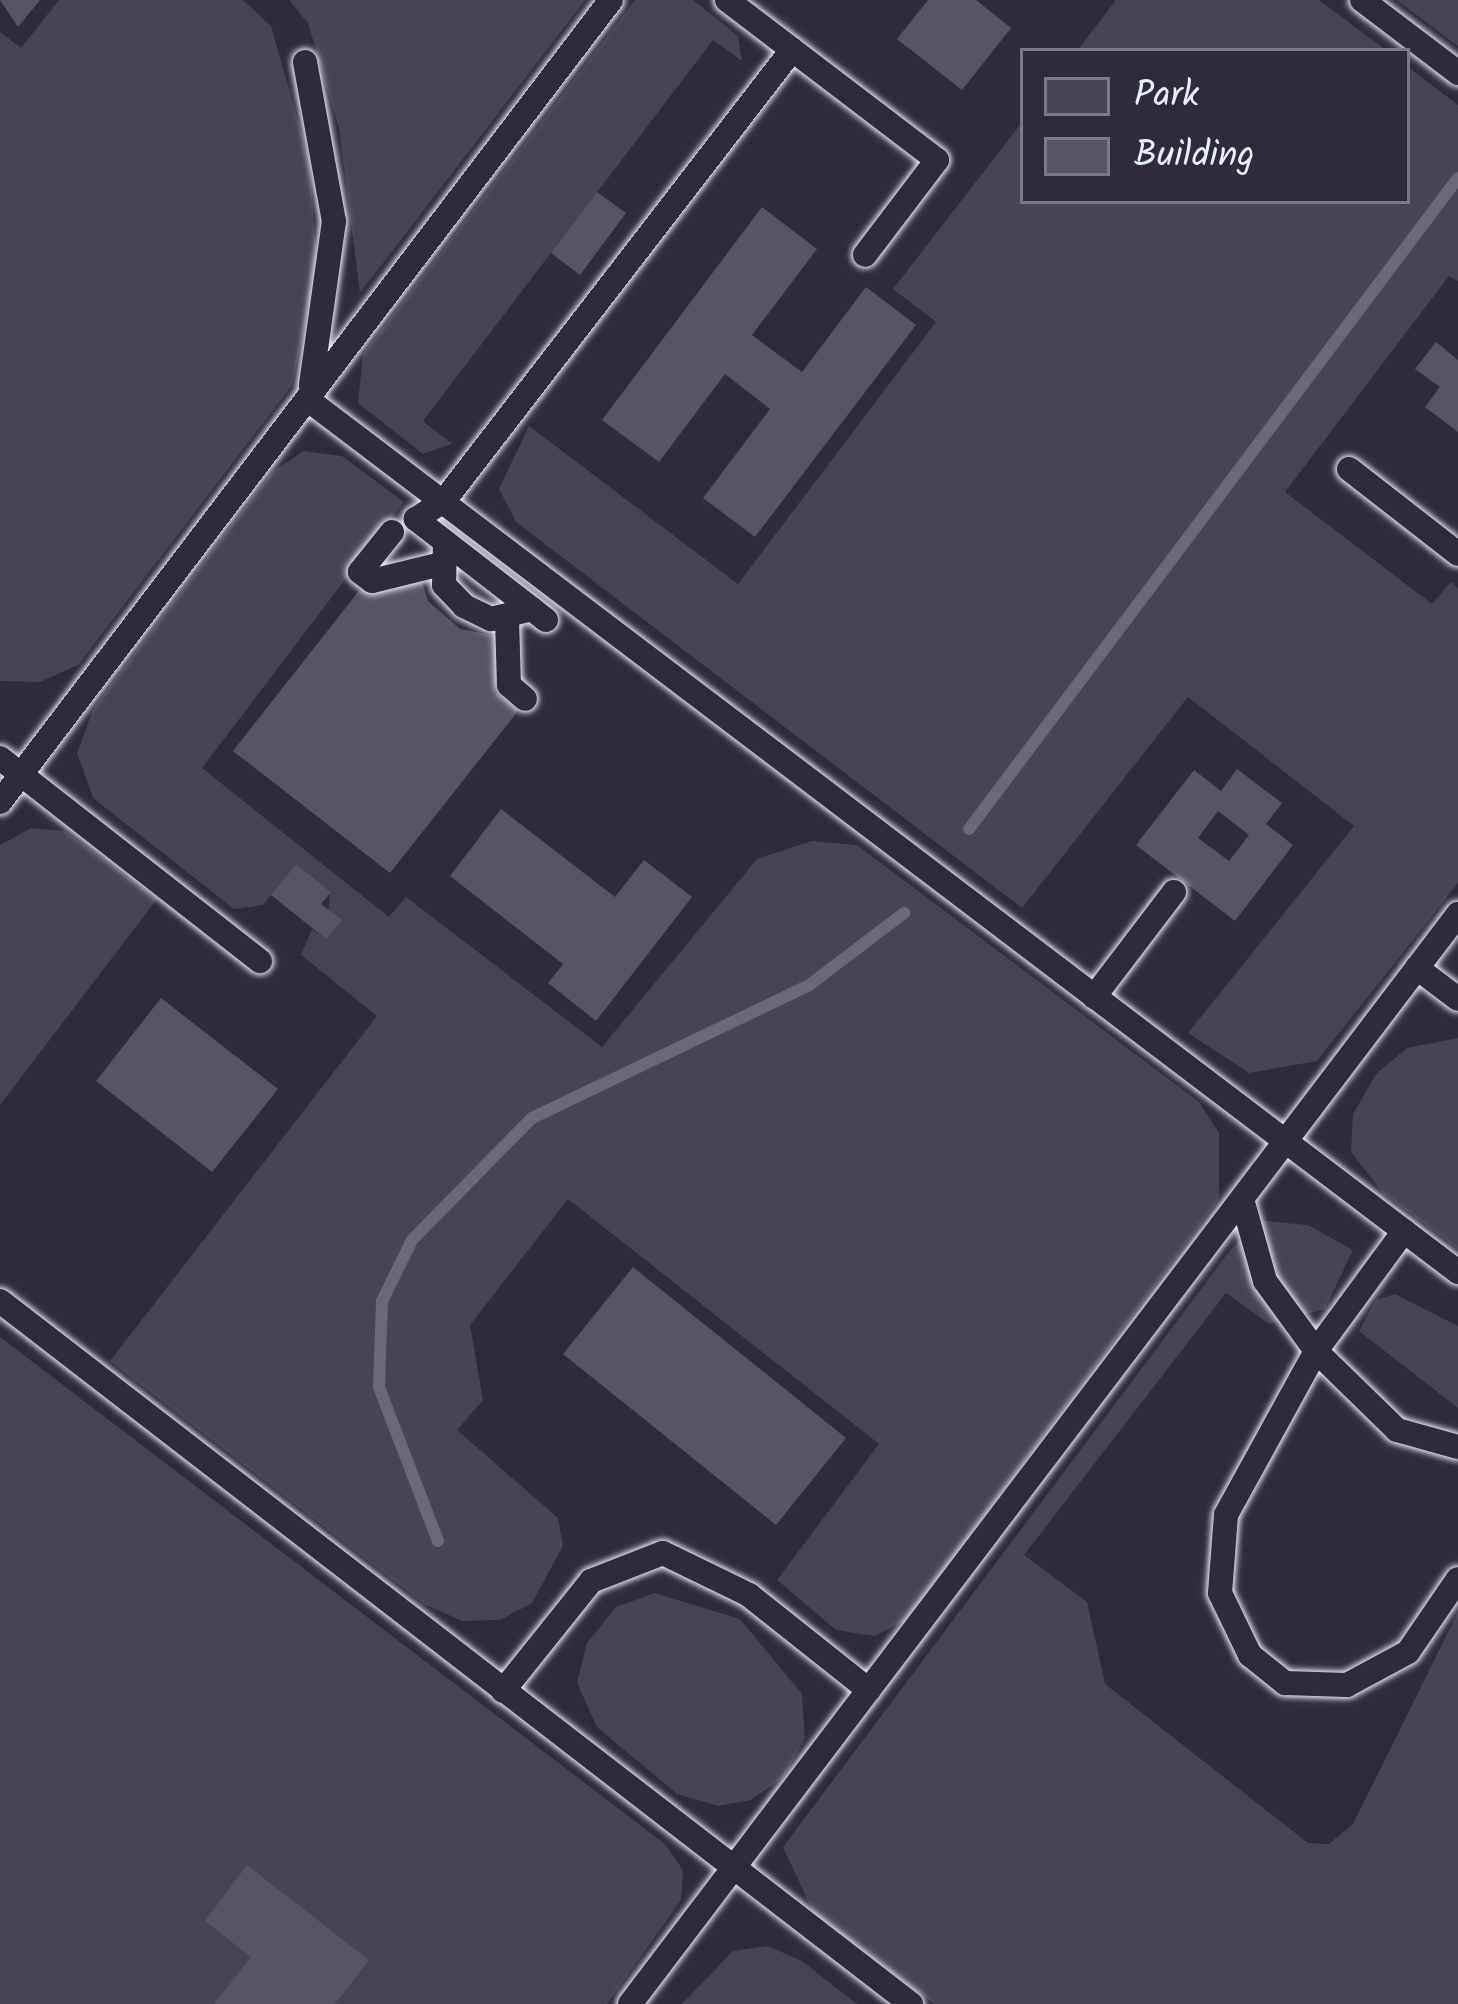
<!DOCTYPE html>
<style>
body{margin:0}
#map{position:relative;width:1458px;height:2004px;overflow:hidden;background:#2f2a3d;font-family:Kalam,sans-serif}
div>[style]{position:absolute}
.green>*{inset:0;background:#464455}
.stream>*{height:12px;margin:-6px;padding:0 6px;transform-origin:6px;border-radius:6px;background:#696978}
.building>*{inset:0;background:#575565}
.roads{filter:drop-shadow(0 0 3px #e8f1f8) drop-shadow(0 0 3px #e8f1f8)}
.lane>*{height:24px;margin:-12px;padding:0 12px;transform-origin:12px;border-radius:12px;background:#2f2a3d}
span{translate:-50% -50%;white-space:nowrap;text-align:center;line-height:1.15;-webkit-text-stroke:9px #2f2a3d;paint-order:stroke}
.legend{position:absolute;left:1020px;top:48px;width:390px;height:156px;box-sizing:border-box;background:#2f2a3d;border:3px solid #797a88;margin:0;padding:15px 21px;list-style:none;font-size:36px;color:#e8f1f8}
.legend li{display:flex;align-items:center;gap:24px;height:60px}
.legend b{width:60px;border:3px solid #797a88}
</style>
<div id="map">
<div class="green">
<i style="clip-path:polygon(59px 0,243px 0,271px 26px,309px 159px,317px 266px,292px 385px,78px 665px,40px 682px,0 681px,0 32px,21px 48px)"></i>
<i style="clip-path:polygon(289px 0,585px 0,360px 293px,339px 128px,308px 23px)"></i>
<i style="clip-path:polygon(635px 0,693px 0,738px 36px,742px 61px,713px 40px,423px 421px,452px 444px,423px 454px,358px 403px,363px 354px)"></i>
<i style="clip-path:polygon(1116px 0,1319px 0,1387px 51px,1077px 51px)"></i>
<i style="clip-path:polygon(1397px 0,1458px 0,1458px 46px)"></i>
<i style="clip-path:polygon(1407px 66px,1458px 105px,1458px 281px,1449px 276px,1285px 492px,1432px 604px,1451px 582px,1458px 588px,1458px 883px,1317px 1061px,1249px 1073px,1188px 1033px,1354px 826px,1188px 697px,1022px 908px,516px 522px,499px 489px,529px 426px,738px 584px,936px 322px,893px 289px,1023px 121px,1023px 201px,1407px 201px)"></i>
<i style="clip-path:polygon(304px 451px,342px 456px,404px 502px,202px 768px,389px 917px,406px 897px,602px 1047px,757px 859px,812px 841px,857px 845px,1199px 1102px,1219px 1133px,1219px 1199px,906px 1620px,875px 1636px,836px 1630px,777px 1580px,879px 1444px,568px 1199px,470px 1325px,483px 1400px,457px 1430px,558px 1518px,563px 1546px,532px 1603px,500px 1620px,462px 1621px,424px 1604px,110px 1361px,377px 1016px,301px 955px,312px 929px,326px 939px,330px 891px,296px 864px,263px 905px,234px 909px,93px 798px,77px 753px,94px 707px,272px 472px)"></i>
<i style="clip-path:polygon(31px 828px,65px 831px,157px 899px,0 1105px,0 845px)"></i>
<i style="clip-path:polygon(1458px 1038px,1458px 1249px,1384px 1194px,1351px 1152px,1353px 1114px,1376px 1074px,1407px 1048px)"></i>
<i style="clip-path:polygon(1264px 1221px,1308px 1225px,1353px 1250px,1325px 1309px,1269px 1324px,1226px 1293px,1024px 1555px,1087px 1602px,1105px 1684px,1308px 1843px,1329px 1844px,1353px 1824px,1458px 1612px,1458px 2004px,934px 2004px,814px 1914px,783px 1847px,1231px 1249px)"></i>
<i style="clip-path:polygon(1395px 1294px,1458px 1326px,1458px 1408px,1359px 1331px,1376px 1300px)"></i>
<i style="clip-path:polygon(0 1337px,665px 1844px,683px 1870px,681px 1900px,607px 2004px,0 2004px)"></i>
<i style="clip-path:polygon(655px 1593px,740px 1619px,802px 1694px,805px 1738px,784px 1777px,751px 1800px,718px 1806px,677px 1794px,597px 1727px,577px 1683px,587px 1643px,616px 1607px)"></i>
<i style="clip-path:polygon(768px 1946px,802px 1961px,857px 2004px,682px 2004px,733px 1951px)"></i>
</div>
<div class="stream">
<i style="left:969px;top:829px;width:814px;rotate:-53.09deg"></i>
<i style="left:438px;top:1541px;width:165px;rotate:-111deg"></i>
<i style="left:379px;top:1387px;width:86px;rotate:-88deg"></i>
<i style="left:382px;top:1301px;width:68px;rotate:-63.8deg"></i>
<i style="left:412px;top:1240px;width:171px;rotate:-45.5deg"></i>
<i style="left:532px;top:1118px;width:306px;rotate:-25.6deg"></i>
<i style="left:808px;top:986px;width:121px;rotate:-37.2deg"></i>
</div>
<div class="building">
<i style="clip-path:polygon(0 0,40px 0,18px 27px)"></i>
<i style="clip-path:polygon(928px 0,976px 0,1011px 28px,962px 90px,897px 39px)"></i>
<i style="clip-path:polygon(597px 192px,626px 213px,580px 275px,551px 253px)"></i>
<i style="clip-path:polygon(762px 207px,817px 249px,752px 335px,802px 372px,866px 287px,916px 325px,755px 537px,703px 498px,770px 409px,725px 374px,659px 462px,602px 420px)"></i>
<i style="clip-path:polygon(1436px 342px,1458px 360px,1458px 432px,1425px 407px,1440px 387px,1415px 369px)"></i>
<i style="clip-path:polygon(418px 569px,428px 601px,460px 629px,501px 637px,495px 692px,518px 711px,390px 873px,233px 751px,362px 587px)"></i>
<i style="clip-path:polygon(evenodd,1237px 769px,1282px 803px,1266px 824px,1293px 845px,1235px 921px,1136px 845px,1194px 770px,1221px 791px,1237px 769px,1218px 811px,1249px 835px,1229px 861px,1198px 838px,1218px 811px)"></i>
<i style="clip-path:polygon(501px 809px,615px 897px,644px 860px,692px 897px,596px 1021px,548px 983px,563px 964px,450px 876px)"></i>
<i style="clip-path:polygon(296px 864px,331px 892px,321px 904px,342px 920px,326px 939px,271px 895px)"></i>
<i style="clip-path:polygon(161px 998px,278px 1089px,212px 1172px,96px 1081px)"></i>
<i style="clip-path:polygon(633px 1267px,846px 1438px,776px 1525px,563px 1354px)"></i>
<i style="clip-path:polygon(247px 1865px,369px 1960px,335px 2004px,214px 2004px,251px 1957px,205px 1921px)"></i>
</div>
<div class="roads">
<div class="lane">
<i style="left:727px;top:0;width:264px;rotate:37.3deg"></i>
<i style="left:937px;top:160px;width:119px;rotate:127.2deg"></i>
<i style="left:1362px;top:0;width:121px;rotate:37.2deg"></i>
<i style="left:305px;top:62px;width:162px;rotate:79.7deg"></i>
<i style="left:334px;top:221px;width:166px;rotate:98deg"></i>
<i style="left:307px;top:399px;width:1445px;rotate:37.18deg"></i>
<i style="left:1349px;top:469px;width:138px;rotate:37.9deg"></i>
<i style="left:392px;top:532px;width:51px;rotate:128.7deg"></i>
<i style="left:360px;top:572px;width:15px;rotate:37deg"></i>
<i style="left:372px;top:581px;width:71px;rotate:-13.8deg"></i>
<i style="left:445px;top:542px;width:43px;rotate:91.3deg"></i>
<i style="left:444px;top:585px;width:29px;rotate:46deg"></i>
<i style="left:464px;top:606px;width:30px;rotate:26deg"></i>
<i style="left:491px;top:619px;width:42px;rotate:-13.7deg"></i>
<i style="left:507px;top:619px;width:66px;rotate:88.3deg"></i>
<i style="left:509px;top:685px;width:21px;rotate:41deg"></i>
<i style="left:546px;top:620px;width:165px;rotate:-142.2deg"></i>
<i style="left:416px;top:519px;width:33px;rotate:-33deg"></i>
<i style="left:444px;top:501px;width:570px;rotate:-52.35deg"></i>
<i style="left:0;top:758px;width:330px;rotate:38deg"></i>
<i style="left:0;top:802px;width:1008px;rotate:-52.7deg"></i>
<i style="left:1458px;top:914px;width:68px;rotate:127.2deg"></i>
<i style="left:1417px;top:968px;width:51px;rotate:37.1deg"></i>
<i style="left:1094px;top:997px;width:132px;rotate:-52.7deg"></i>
<i style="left:1242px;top:1199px;width:85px;rotate:74.3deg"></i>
<i style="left:1265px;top:1281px;width:87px;rotate:53.9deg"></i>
<i style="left:1316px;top:1351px;width:187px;rotate:118.8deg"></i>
<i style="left:1226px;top:1515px;width:78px;rotate:94.4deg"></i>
<i style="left:1220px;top:1593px;width:69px;rotate:64.2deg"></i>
<i style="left:1250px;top:1655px;width:45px;rotate:38.7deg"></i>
<i style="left:1285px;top:1683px;width:62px;rotate:1.8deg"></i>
<i style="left:1347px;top:1685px;width:69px;rotate:-28.4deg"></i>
<i style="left:1408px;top:1652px;width:88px;rotate:-55.6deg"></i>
<i style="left:1404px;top:1231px;width:149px;rotate:126.3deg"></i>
<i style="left:1316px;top:1351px;width:113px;rotate:44.3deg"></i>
<i style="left:1397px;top:1430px;width:63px;rotate:15.6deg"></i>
<i style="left:0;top:1301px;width:1151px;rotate:37.66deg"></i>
<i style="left:503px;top:1691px;width:141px;rotate:-51.3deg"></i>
<i style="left:591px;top:1581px;width:77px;rotate:-21.3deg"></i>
<i style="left:663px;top:1553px;width:96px;rotate:26deg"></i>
<i style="left:749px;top:1595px;width:153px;rotate:38.4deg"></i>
<i style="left:630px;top:2004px;width:1301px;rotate:-52.78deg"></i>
</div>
</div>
<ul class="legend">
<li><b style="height:33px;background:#464455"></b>Park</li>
<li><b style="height:33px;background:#575565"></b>Building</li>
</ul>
</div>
